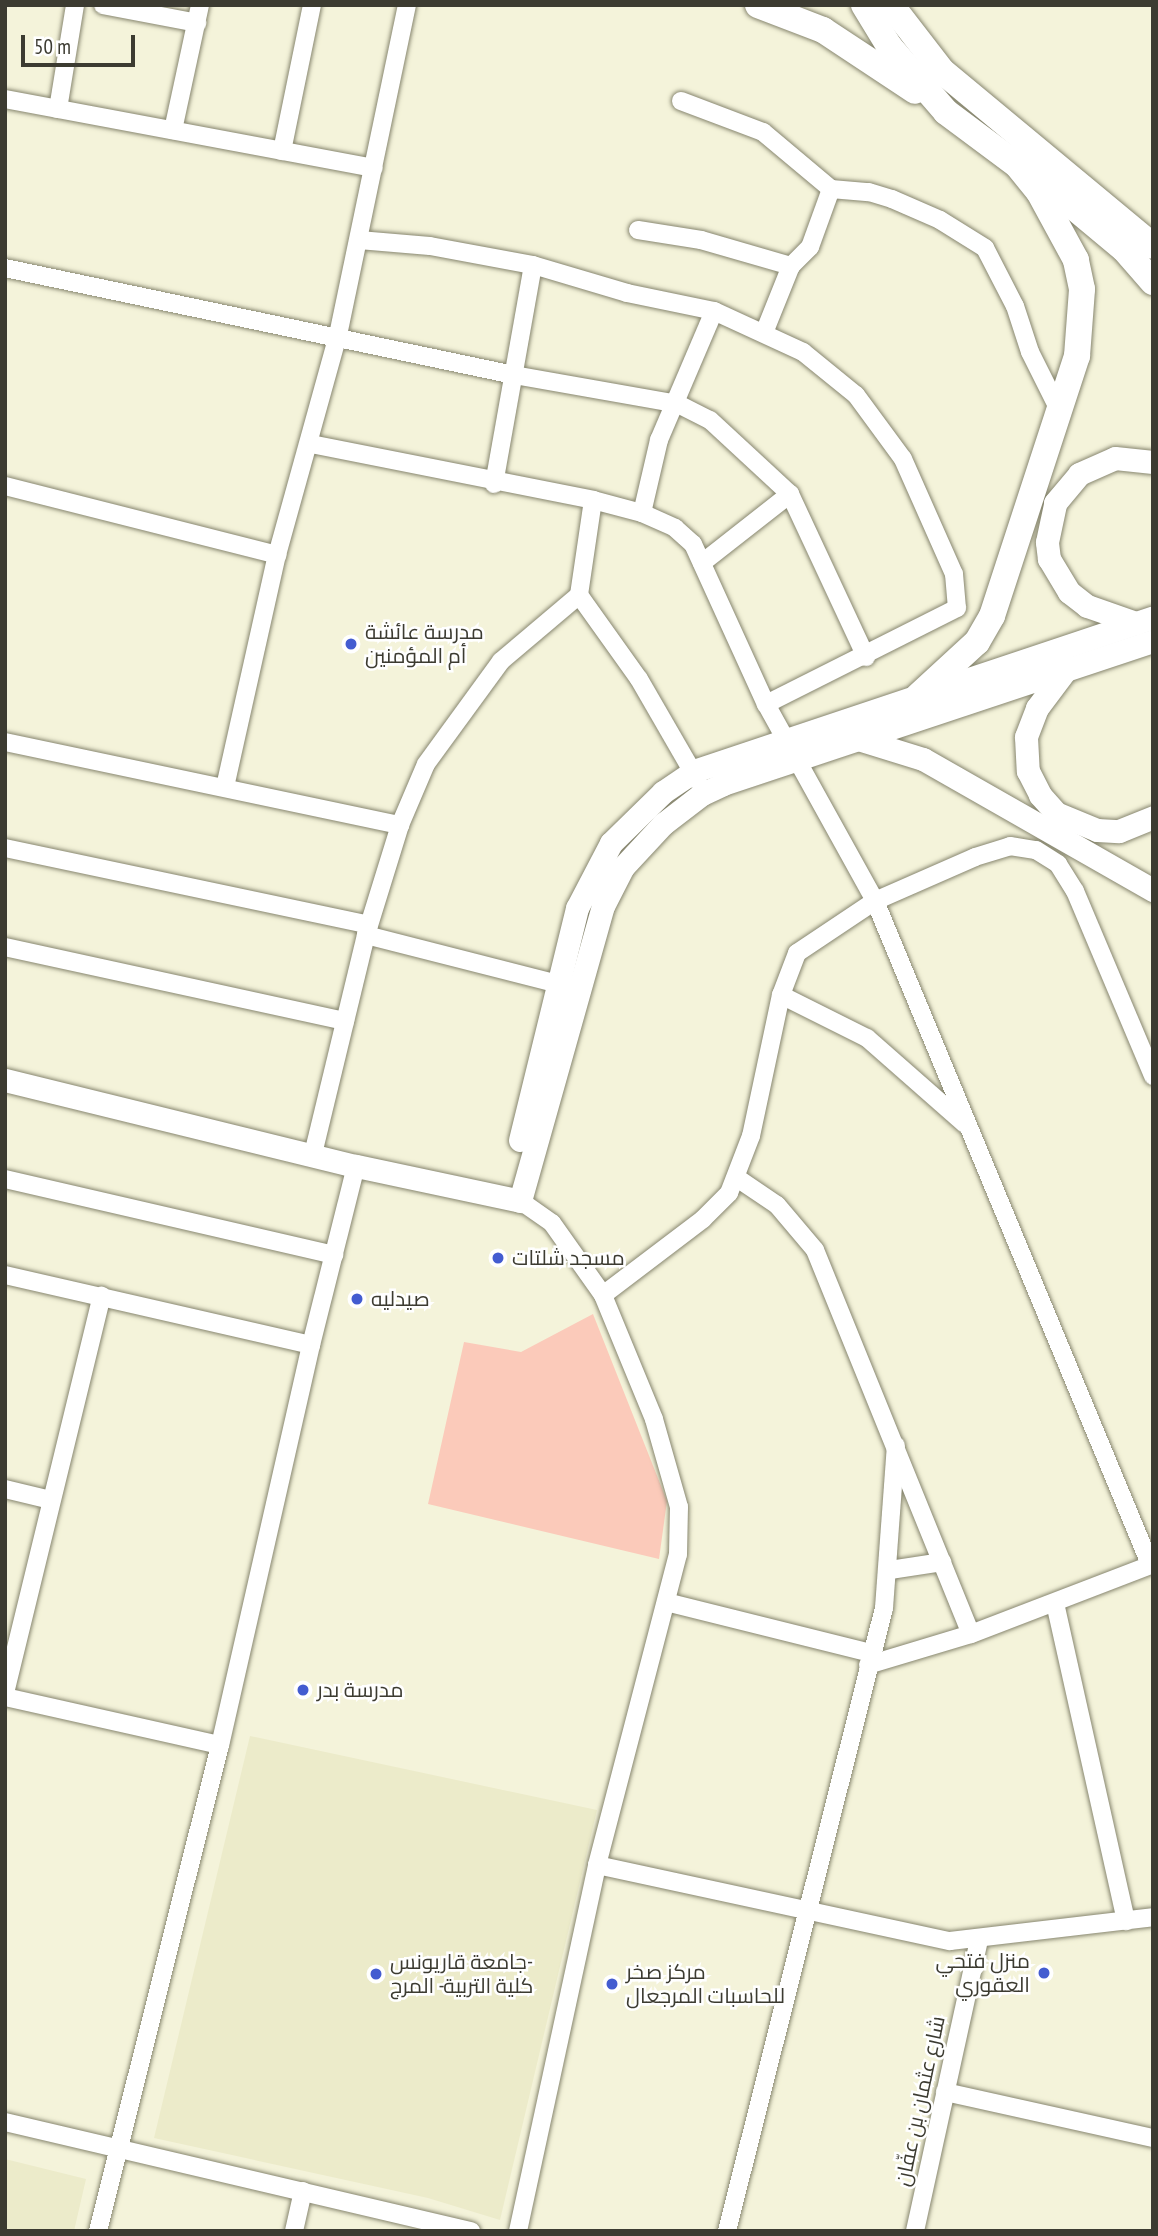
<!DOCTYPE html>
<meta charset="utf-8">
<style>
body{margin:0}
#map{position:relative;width:1158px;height:2236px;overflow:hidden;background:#f4f3da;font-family:"PT Sans Narrow",Cairo,sans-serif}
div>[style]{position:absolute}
.built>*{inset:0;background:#ecebca}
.green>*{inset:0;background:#fbcaba}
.roads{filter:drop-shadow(0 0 2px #87866f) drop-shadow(0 0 2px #87866f)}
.minor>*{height:18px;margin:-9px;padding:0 9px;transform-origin:9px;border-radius:9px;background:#fff}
.major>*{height:23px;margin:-11.5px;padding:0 11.5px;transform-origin:11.5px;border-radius:11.5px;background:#fff}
.highway>*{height:26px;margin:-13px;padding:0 13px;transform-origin:13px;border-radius:13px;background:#fff}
.dots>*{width:19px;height:19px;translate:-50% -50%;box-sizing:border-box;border:4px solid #fff;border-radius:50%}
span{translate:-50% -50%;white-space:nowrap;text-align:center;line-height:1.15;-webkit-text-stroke:5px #fff;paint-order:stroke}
.poi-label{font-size:21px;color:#3c3b31}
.left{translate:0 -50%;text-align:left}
.right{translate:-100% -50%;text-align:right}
.street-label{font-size:21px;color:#3c3b31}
.frame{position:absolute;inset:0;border:7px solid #3c3b31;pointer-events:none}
.scale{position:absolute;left:21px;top:35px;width:114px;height:32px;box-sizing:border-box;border:4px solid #3c3b31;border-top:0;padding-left:9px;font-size:21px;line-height:24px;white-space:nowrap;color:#3c3b31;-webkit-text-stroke:5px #fff;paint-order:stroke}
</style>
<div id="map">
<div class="built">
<i style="clip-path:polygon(250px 1736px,597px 1810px,500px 2220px,428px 2198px,154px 2138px)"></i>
<i style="clip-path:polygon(5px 2159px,86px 2179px,74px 2231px,5px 2231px)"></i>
</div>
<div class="green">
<i style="clip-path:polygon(593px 1314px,667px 1501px,659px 1559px,428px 1504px,464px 1342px,521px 1352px)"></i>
</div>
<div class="roads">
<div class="minor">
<i style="left:103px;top:5px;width:96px;rotate:10.8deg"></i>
<i style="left:5px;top:99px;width:375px;rotate:10.6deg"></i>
<i style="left:681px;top:101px;width:88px;rotate:20.7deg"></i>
<i style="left:763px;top:132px;width:89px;rotate:40deg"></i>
<i style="left:831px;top:189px;width:38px;rotate:5deg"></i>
<i style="left:869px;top:192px;width:24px;rotate:17deg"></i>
<i style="left:892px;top:199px;width:52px;rotate:23.6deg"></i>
<i style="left:940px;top:220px;width:53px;rotate:31.9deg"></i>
<i style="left:985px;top:248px;width:65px;rotate:62.7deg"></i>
<i style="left:1015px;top:306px;width:48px;rotate:71.9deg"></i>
<i style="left:1030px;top:352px;width:69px;rotate:63.4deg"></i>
<i style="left:58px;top:109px;width:105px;rotate:-80.7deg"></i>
<i style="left:173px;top:130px;width:128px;rotate:-77.8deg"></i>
<i style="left:282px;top:151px;width:149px;rotate:-78.4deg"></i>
<i style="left:638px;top:230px;width:64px;rotate:9deg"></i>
<i style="left:701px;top:240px;width:94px;rotate:16.1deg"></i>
<i style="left:359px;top:240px;width:71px;rotate:4.8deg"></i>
<i style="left:430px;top:246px;width:105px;rotate:10.5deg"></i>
<i style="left:533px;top:265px;width:98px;rotate:16.6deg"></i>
<i style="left:627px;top:293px;width:89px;rotate:11.7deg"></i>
<i style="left:714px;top:311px;width:98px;rotate:24.7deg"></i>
<i style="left:803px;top:352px;width:68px;rotate:39.1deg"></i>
<i style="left:856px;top:395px;width:79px;rotate:53.7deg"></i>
<i style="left:903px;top:459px;width:126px;rotate:66.1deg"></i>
<i style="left:954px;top:574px;width:34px;rotate:85deg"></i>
<i style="left:957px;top:608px;width:214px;rotate:153.3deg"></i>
<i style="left:5px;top:268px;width:520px;rotate:11.87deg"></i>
<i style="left:514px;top:375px;width:167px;rotate:10deg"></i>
<i style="left:678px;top:404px;width:36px;rotate:27deg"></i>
<i style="left:710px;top:420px;width:109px;rotate:42.8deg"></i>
<i style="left:790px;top:494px;width:180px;rotate:65deg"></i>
<i style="left:764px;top:333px;width:72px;rotate:-68.1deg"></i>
<i style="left:791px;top:266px;width:27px;rotate:-45deg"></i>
<i style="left:810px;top:247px;width:62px;rotate:-70.1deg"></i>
<i style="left:311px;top:444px;width:288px;rotate:11.2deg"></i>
<i style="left:593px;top:500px;width:51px;rotate:14.9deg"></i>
<i style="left:642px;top:513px;width:36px;rotate:24deg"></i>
<i style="left:675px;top:528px;width:24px;rotate:42deg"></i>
<i style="left:693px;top:544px;width:176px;rotate:65.5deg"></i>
<i style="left:766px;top:704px;width:225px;rotate:61deg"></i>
<i style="left:875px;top:901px;width:718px;rotate:67.47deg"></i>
<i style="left:494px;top:484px;width:222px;rotate:-79.9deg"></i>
<i style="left:5px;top:486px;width:281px;rotate:14.2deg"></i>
<i style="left:593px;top:500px;width:96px;rotate:98.4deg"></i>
<i style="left:579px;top:595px;width:103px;rotate:54.5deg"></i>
<i style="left:639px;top:679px;width:118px;rotate:60deg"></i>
<i style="left:642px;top:513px;width:75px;rotate:-76.9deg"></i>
<i style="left:659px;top:440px;width:140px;rotate:-66.9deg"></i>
<i style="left:702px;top:563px;width:112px;rotate:-38.1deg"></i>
<i style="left:5px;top:742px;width:404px;rotate:11.9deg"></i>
<i style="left:225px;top:787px;width:238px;rotate:-77.4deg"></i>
<i style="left:277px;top:555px;width:228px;rotate:-74.5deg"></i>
<i style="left:338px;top:335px;width:337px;rotate:-78.2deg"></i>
<i style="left:5px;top:848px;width:372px;rotate:11.9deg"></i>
<i style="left:366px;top:935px;width:195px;rotate:14.3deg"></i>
<i style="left:5px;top:947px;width:348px;rotate:12.3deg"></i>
<i style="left:781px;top:995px;width:96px;rotate:26.6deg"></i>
<i style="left:867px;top:1038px;width:130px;rotate:41.3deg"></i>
<i style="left:313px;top:1154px;width:225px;rotate:-76.4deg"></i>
<i style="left:366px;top:935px;width:115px;rotate:-72.8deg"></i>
<i style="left:400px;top:825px;width:66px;rotate:-66.9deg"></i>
<i style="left:426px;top:764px;width:127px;rotate:-53.9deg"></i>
<i style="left:501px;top:661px;width:102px;rotate:-40.2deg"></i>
<i style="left:737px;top:1178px;width:48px;rotate:34deg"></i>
<i style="left:777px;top:1205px;width:59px;rotate:49.8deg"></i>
<i style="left:815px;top:1250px;width:414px;rotate:67.9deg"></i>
<i style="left:5px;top:1179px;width:338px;rotate:13deg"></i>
<i style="left:5px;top:1275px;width:314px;rotate:12.9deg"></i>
<i style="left:311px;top:1345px;width:410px;rotate:102.8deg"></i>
<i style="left:220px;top:1745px;width:501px;rotate:104.09deg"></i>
<i style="left:603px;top:1295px;width:126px;rotate:-37.2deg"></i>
<i style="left:703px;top:1219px;width:37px;rotate:-45deg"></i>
<i style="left:729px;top:1193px;width:61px;rotate:-68.9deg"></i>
<i style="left:751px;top:1136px;width:144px;rotate:-78deg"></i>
<i style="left:781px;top:995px;width:45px;rotate:-69.1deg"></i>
<i style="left:797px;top:953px;width:94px;rotate:-33.7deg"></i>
<i style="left:875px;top:901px;width:109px;rotate:-23.7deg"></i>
<i style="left:975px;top:857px;width:37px;rotate:-17deg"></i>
<i style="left:1010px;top:846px;width:26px;rotate:9deg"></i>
<i style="left:1036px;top:850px;width:26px;rotate:32deg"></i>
<i style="left:1058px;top:864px;width:32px;rotate:58deg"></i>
<i style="left:1075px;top:891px;width:201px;rotate:67.1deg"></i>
<i style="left:311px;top:1345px;width:185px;rotate:-75.9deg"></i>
<i style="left:5px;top:1489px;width:47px;rotate:13.4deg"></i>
<i style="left:890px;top:1570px;width:53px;rotate:-8.7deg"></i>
<i style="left:666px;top:1602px;width:210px;rotate:14deg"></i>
<i style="left:1055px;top:1603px;width:326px;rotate:77.4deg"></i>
<i style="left:868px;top:1665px;width:108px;rotate:-16.8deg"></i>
<i style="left:971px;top:1634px;width:195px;rotate:-21deg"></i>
<i style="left:5px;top:1693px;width:409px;rotate:-76.3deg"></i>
<i style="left:5px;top:1697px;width:220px;rotate:12.6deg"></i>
<i style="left:597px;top:1865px;width:361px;rotate:12.2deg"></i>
<i style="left:950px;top:1941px;width:204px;rotate:-6.7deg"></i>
<i style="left:945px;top:2092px;width:213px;rotate:12.5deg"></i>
<i style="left:5px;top:2122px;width:479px;rotate:13.2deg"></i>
<i style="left:294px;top:2231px;width:41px;rotate:-77.3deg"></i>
<i style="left:518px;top:2231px;width:374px;rotate:-77.8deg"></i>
<i style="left:597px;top:1865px;width:321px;rotate:-75.4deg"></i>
<i style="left:678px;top:1554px;width:47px;rotate:-88.8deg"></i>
<i style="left:679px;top:1507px;width:91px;rotate:-105.9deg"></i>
<i style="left:654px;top:1419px;width:134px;rotate:-112.4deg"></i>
<i style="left:603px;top:1295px;width:88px;rotate:-125.3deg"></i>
<i style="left:552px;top:1223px;width:39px;rotate:-145deg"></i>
<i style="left:727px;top:2231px;width:642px;rotate:-75.86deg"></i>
<i style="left:884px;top:1608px;width:163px;rotate:-85.8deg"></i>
<i style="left:915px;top:2231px;width:298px;rotate:-77.6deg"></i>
</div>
<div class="major">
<i style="left:1136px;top:623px;width:52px;rotate:-160.9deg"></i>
<i style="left:1087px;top:606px;width:23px;rotate:-142deg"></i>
<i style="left:1069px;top:592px;width:39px;rotate:-121deg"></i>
<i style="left:1049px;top:559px;width:17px;rotate:-97deg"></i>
<i style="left:1047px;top:542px;width:40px;rotate:-78deg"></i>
<i style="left:1055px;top:503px;width:38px;rotate:-50deg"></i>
<i style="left:1079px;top:474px;width:39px;rotate:-24deg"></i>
<i style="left:1115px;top:458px;width:38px;rotate:6deg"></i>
<i style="left:1067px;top:668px;width:50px;rotate:126.9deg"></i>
<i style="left:1037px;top:708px;width:31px;rotate:111deg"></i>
<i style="left:1026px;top:737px;width:34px;rotate:87deg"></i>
<i style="left:1028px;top:771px;width:27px;rotate:63deg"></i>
<i style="left:1040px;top:795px;width:24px;rotate:48deg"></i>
<i style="left:1056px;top:813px;width:44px;rotate:22.5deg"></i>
<i style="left:1097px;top:830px;width:22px;rotate:3deg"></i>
<i style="left:1119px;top:831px;width:37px;rotate:-22deg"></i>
<i style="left:855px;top:738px;width:71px;rotate:17.2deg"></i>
<i style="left:923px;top:759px;width:265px;rotate:29.7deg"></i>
<i style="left:5px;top:1080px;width:361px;rotate:13.8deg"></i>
<i style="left:356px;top:1166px;width:168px;rotate:12deg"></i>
<i style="left:520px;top:1201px;width:306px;rotate:-74.3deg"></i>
<i style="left:603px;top:906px;width:44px;rotate:-62.9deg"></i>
<i style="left:623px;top:867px;width:59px;rotate:-47.1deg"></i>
<i style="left:663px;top:824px;width:49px;rotate:-37.6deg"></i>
<i style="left:702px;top:794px;width:23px;rotate:-25deg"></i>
<i style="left:723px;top:784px;width:453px;rotate:-18.4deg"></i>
<i style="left:520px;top:1140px;width:239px;rotate:-76.2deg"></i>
<i style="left:577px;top:908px;width:73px;rotate:-62.4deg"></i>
<i style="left:611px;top:843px;width:73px;rotate:-44.4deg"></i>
<i style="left:663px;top:792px;width:37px;rotate:-34deg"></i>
<i style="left:694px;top:771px;width:484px;rotate:-18.5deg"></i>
</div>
<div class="highway">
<i style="left:758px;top:5px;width:70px;rotate:21deg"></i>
<i style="left:823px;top:30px;width:110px;rotate:33.5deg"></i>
<i style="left:864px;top:5px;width:48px;rotate:58.6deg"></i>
<i style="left:889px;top:46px;width:87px;rotate:49.2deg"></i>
<i style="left:946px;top:112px;width:162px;rotate:36.7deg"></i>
<i style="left:1076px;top:209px;width:62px;rotate:39.8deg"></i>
<i style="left:1124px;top:249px;width:44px;rotate:48.7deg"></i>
<i style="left:891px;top:5px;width:83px;rotate:52.3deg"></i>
<i style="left:942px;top:71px;width:274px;rotate:39.7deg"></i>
<i style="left:918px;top:696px;width:80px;rotate:-42.5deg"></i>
<i style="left:977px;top:642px;width:30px;rotate:-60deg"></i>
<i style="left:992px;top:616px;width:274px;rotate:-71.9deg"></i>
<i style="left:1077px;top:356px;width:67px;rotate:-85.7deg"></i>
<i style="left:1082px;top:289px;width:30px;rotate:-102deg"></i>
<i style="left:1076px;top:260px;width:77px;rotate:-118.6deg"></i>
<i style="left:1039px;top:192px;width:38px;rotate:-129deg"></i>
</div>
</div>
<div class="dots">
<i style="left:351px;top:644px;background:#435cd0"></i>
<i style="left:498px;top:1258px;background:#435cd0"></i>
<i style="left:357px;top:1299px;background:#435cd0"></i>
<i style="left:303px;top:1690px;background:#435cd0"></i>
<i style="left:1044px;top:1973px;background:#435cd0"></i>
<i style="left:376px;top:1974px;background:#435cd0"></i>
<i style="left:612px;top:1984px;background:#435cd0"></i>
</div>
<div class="poi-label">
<span class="left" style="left:365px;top:644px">مدرسة عائشة<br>أم المؤمنين</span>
<span class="left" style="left:512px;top:1258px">مسجد شلتات</span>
<span class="left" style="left:371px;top:1299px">صيدليه</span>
<span class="left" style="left:317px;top:1690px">مدرسة بدر</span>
<span class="right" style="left:1030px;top:1973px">منزل فتحي<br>العقوري</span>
<span class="left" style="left:390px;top:1974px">جامعة قاريونس-<br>كلية التربية- المرج</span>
<span class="left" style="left:626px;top:1984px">مركز صخر<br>للحاسبات المرجعال</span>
</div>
<div class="street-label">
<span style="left:920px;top:2101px;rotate:-78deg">شارع عثمان بن عفّان</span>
</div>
<div class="frame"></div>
<div class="scale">50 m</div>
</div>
